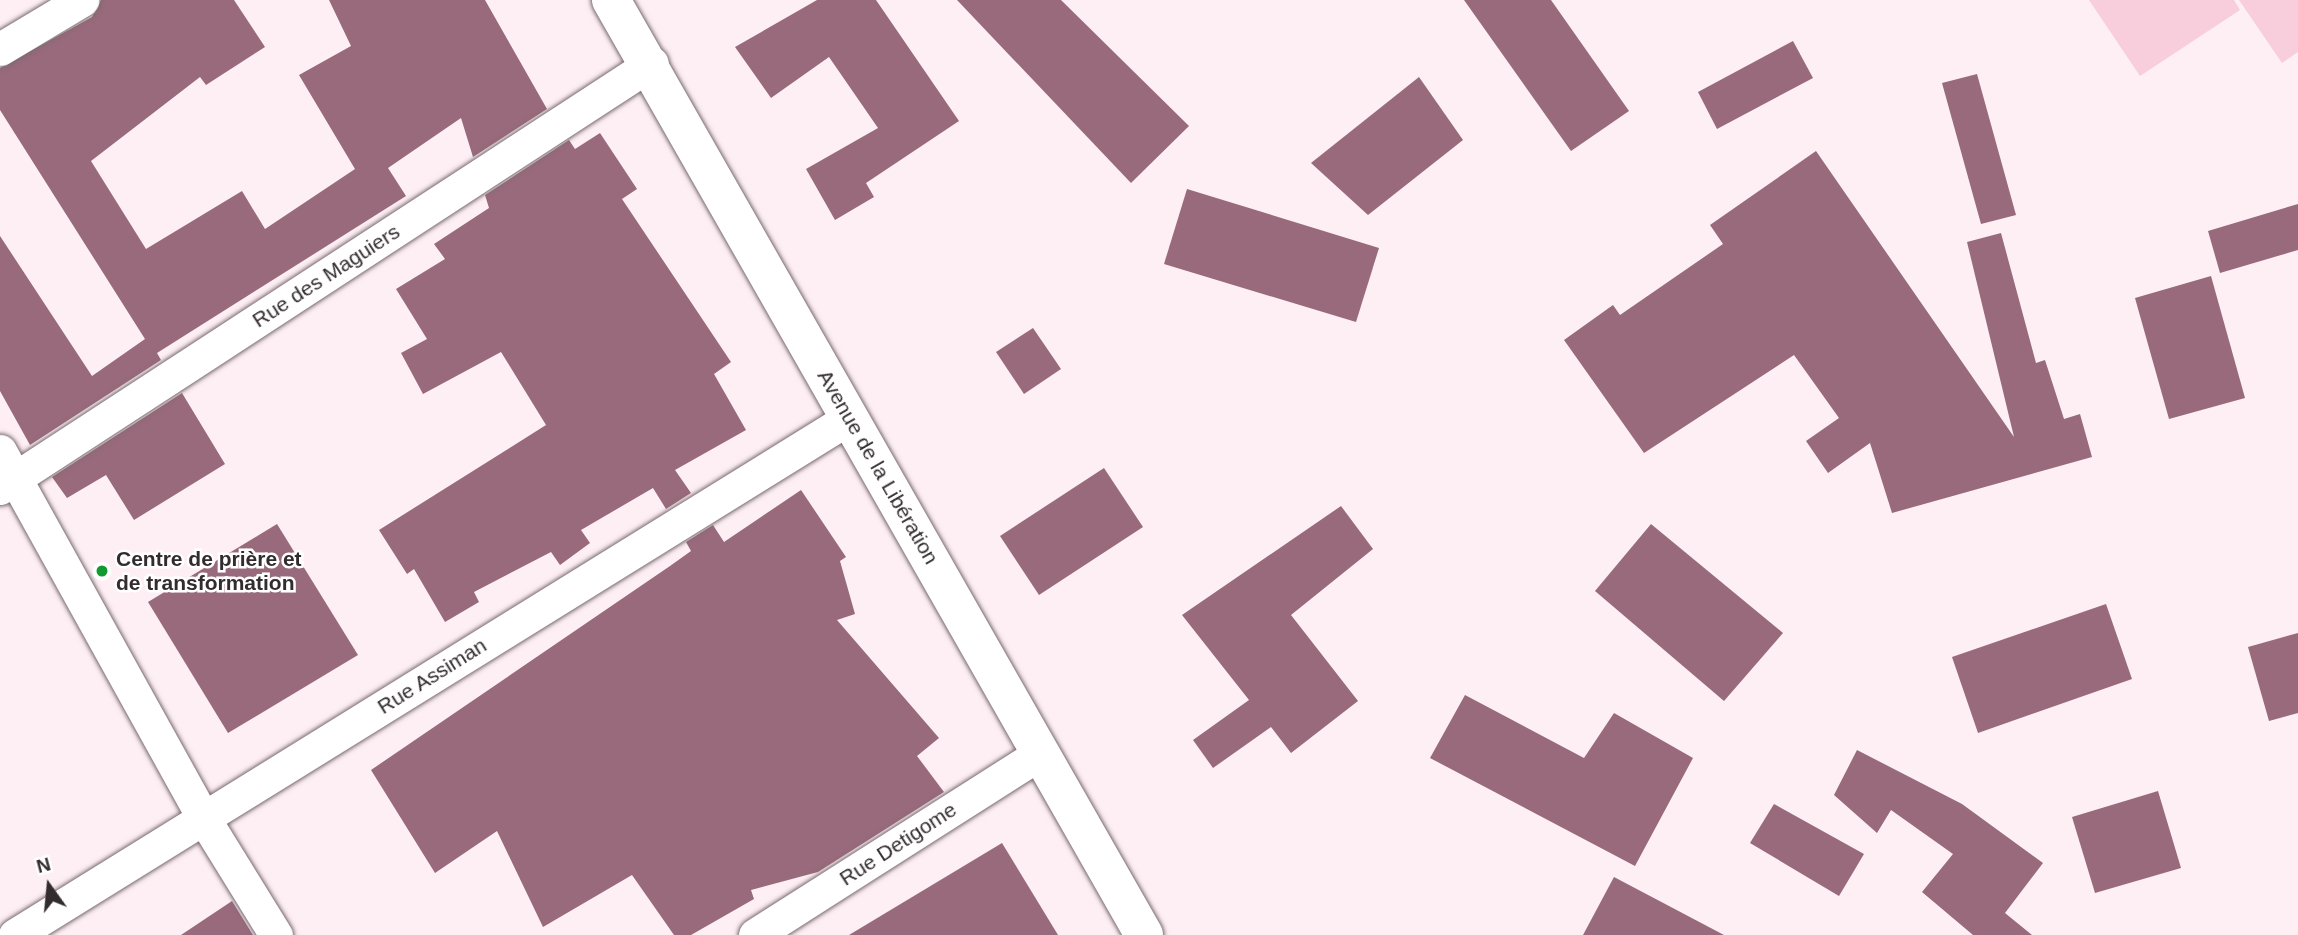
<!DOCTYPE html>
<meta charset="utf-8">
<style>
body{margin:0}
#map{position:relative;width:2298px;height:935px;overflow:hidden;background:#fdeff4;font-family:Arial,sans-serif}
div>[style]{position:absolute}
.green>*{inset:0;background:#f8cddc}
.building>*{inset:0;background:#986a7b}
.roads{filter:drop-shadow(0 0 2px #796a6f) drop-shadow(0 0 2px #796a6f)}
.minor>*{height:33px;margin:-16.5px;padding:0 16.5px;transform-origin:16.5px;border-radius:16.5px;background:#fff}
.secondary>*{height:38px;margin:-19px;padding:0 19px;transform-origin:19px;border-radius:19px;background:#fff}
.dots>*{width:19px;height:19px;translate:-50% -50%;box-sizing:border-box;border:4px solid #fff;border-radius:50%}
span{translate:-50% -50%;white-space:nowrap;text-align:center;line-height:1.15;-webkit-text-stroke:5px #fff;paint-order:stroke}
.street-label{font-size:21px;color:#322c2e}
.poi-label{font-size:21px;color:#322c2e;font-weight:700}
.left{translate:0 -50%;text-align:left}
.north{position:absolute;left:14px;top:851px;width:70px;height:70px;-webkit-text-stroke:5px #fff;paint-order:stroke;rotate:345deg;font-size:19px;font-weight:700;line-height:28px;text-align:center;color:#322c2e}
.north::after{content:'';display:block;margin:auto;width:24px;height:32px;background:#322c2e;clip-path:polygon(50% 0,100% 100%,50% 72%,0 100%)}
</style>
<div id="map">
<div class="green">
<i style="clip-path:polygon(2089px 0,2234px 0,2240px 10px,2140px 76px)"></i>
<i style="clip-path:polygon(2239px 0,2298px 0,2298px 52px,2282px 63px)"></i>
</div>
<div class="building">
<i style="clip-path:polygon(101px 0,234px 0,265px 47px,206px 85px,200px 77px,91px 161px,146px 249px,242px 191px,265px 229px,355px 169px,299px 75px,351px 46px,329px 0,485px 0,547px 109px,473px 157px,461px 118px,388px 168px,406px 196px,157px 353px,161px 360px,30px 445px,0 391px,0 236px,92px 376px,145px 339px,0 110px,0 68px,92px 17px)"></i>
<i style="clip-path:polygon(817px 0,876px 0,959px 121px,866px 183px,874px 197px,835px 220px,806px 169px,878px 128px,829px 57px,771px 98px,735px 47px)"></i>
<i style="clip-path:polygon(957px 0,1061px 0,1189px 126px,1131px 183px)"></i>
<i style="clip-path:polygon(1464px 0,1551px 0,1629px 111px,1571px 151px)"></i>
<i style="clip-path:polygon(1793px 41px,1813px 78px,1717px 129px,1698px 92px)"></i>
<i style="clip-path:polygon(1977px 74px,2016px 215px,1981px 224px,1942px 83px)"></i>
<i style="clip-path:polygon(1419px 77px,1463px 140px,1368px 215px,1311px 163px)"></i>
<i style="clip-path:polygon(600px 133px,637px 189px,622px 199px,731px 362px,714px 374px,746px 430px,675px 470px,691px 493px,666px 509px,653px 488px,581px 530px,590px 543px,560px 565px,551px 552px,474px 592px,479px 602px,445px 622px,414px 569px,407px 574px,379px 530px,546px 425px,501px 352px,423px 394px,401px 353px,427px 339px,396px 289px,445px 259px,434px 244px,489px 208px,485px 195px,569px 140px,575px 149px)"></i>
<i style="clip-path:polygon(1816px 151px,2014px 437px,1967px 242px,2001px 233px,2036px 363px,2045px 360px,2064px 419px,2080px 414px,2092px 457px,1892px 513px,1870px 443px,1828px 473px,1806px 441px,1839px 418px,1794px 355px,1644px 453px,1564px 340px,1613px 305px,1620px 315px,1723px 244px,1710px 225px)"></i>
<i style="clip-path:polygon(1187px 189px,1379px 248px,1356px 322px,1164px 264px)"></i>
<i style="clip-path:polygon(2298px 204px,2298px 250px,2220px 273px,2208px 231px)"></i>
<i style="clip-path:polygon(2211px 276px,2245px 398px,2169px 419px,2135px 298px)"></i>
<i style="clip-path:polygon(1033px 328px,1061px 369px,1024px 394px,996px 352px)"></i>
<i style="clip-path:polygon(182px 393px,225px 464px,134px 520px,106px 475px,67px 498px,52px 477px)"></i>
<i style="clip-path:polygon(1104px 468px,1143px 527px,1039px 595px,1000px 536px)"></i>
<i style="clip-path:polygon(801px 490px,846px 557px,840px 561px,855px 614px,837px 620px,939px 738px,917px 756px,944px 792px,818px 872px,751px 890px,754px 899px,691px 935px,674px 935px,632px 875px,543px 927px,497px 831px,435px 873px,371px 770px,670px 566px,691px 551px,686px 542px,713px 525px,724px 542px)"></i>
<i style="clip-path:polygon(1341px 506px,1373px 549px,1291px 615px,1358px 701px,1291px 753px,1271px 727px,1213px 768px,1193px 740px,1249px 700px,1182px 615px)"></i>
<i style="clip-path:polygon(277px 524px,358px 655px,228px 733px,148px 602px)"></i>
<i style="clip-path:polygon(1651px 524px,1783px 633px,1724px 701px,1595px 591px)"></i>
<i style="clip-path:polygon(2106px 604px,2132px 679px,1978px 733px,1952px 657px)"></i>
<i style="clip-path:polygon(2298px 633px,2298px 713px,2269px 721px,2248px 647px)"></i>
<i style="clip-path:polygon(1465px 695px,1584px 758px,1614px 713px,1693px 758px,1635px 866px,1430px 758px)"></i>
<i style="clip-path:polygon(1857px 750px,1962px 804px,2043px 863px,2005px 913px,2032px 935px,1973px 935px,1922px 892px,1953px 854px,1891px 810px,1877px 833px,1834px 795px)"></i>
<i style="clip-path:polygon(2158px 791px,2181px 868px,2095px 893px,2072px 817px)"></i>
<i style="clip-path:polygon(1774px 804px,1864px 854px,1839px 896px,1750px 843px)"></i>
<i style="clip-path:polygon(1002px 843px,1058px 935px,849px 935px)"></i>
<i style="clip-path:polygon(1614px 877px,1724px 935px,1583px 935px)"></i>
<i style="clip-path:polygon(232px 901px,253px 935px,181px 935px)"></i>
</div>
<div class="roads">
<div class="minor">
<i style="left:0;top:49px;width:96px;rotate:-30.9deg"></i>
<i style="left:0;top:451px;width:419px;rotate:61deg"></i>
<i style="left:203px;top:817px;width:139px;rotate:58.3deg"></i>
<i style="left:0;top:488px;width:778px;rotate:-33.1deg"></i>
<i style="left:15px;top:935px;width:981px;rotate:-31.79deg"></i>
<i style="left:755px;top:935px;width:339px;rotate:-32.5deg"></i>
</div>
<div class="secondary">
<i style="left:611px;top:0;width:1076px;rotate:60.31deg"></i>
</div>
</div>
<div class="dots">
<i style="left:102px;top:571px;background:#129a30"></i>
</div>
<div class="street-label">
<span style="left:326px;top:276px;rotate:-33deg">Rue des Maguiers</span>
<span style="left:878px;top:467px;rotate:60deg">Avenue de la Libération</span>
<span style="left:432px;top:676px;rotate:-32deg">Rue Assiman</span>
<span style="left:898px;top:844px;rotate:-33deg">Rue Detigome</span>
</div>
<div class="poi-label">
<span class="left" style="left:116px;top:571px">Centre de prière et<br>de transformation</span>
</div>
<div class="north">N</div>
</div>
